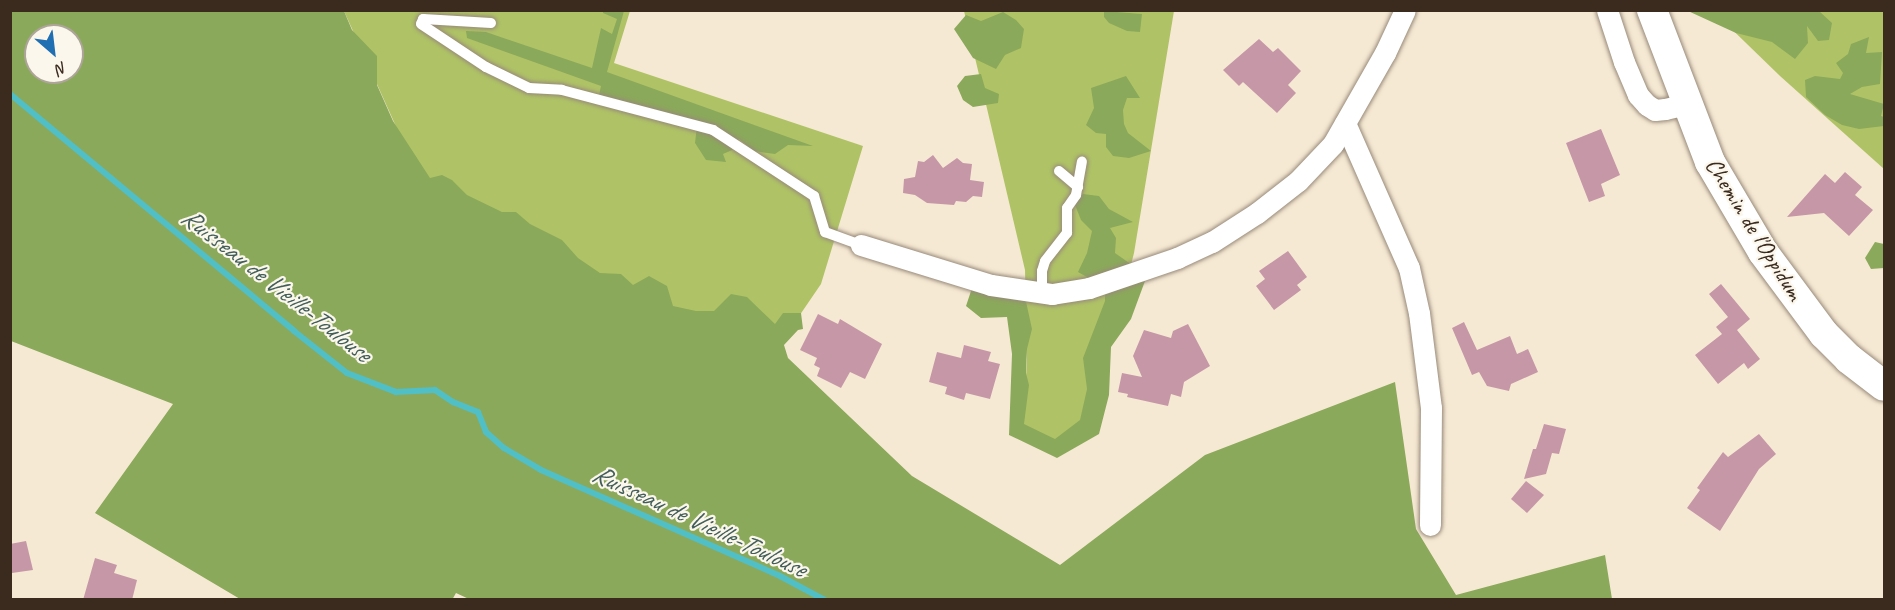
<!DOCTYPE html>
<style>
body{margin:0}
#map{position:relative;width:1895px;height:610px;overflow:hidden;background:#f6e9d4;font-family:Caveat,sans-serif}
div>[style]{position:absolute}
.green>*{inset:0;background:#afc366}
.forest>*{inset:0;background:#8ba95b}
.stream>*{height:6px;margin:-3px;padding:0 3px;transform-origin:3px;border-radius:3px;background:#51bfc6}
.building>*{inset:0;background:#c697a7}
.roads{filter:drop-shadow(0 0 2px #988a79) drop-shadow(0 0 2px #988a79)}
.lane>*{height:10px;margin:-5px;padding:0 5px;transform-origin:5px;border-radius:5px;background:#fff}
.street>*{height:21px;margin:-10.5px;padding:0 10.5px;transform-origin:10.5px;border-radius:10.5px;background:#fff}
.secondary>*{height:30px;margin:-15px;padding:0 15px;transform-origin:15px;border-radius:15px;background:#fff}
span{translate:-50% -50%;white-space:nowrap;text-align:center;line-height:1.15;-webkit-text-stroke:4.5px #fbf7ec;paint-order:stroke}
.street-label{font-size:24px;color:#3b2a1e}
.water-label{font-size:26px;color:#435e59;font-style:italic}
.frame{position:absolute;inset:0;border:12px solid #3b2a1e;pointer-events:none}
.north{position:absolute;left:24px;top:24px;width:60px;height:60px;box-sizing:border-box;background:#fbf7ec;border:2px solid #aea59a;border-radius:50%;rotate:152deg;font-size:16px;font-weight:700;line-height:24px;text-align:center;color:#3b2a1e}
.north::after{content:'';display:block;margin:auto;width:21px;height:27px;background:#1f6fb2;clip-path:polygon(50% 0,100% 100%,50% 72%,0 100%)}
</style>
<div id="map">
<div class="green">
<i style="clip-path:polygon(344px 11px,630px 11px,614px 63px,863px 146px,821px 284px,778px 347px,637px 303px,417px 173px)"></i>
<i style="clip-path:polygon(964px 11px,1174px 11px,1134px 253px,1091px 423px,1057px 447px,1023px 434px,1027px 359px,1025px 270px)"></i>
<i style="clip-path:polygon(1713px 11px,1884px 11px,1884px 169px,1780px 76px)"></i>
</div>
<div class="forest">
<i style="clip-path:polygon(evenodd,10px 11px,344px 11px,352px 30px,377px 56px,377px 85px,393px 121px,430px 178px,442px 175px,452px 180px,467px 195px,502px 212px,516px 212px,530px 224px,562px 240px,578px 258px,600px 273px,621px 274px,633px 285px,649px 276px,667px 286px,673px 306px,696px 311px,714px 311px,731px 294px,747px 297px,775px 324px,783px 313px,801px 313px,803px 329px,798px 330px,784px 345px,788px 358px,912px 476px,1060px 565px,1205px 455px,1395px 382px,1416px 529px,1456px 595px,1605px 555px,1612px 599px,471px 600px,456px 593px,452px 600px,240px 599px,95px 513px,173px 404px,11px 341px,10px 11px,36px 36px,72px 36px,72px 72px,36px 72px,36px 36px)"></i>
<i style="clip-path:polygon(603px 11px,624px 11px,607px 72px,813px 146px,788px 145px,775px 154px,754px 151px,739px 139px,732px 150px,723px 154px,726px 162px,706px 160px,695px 143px,697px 126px,599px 95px,601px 86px,467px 38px,466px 31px,486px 32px,592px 68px,601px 28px,612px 34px,617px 19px,603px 13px)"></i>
<i style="clip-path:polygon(1104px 11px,1142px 14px,1140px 32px,1127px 31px,1109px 23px,1104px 17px)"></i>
<i style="clip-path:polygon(1688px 11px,1819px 11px,1832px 23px,1829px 40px,1818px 41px,1807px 26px,1808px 43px,1795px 59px,1772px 42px,1736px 33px)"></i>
<i style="clip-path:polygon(1003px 12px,1016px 20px,1024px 29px,1021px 48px,1005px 55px,996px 69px,973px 58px,954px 29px,966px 15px,981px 21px)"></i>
<i style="clip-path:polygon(1869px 37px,1866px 53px,1882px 52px,1880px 84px,1862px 87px,1850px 94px,1884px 104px,1881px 116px,1884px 117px,1884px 126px,1859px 129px,1842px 125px,1825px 115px,1806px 97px,1805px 80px,1815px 76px,1840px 79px,1843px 73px,1836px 63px,1848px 54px,1851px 44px)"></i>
<i style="clip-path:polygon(981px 74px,985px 88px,999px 94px,998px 103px,973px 107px,963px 100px,957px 86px,965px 76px)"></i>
<i style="clip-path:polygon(1126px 76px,1140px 98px,1127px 98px,1123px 110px,1124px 124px,1128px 133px,1151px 151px,1129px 158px,1113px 156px,1106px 147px,1106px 134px,1096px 133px,1086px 125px,1094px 108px,1091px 88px)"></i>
<i style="clip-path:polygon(1083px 194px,1099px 196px,1109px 209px,1133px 222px,1110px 228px,1116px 238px,1115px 253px,1132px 265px,1096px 282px,1078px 272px,1087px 253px,1092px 231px,1081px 220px,1073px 200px)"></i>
<i style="clip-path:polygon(1875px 242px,1884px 244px,1884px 268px,1871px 269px,1865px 258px)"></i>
<i style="clip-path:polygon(1145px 281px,1131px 319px,1111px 347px,1109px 395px,1099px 434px,1057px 458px,1009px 435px,1012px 354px,1007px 317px,981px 318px,966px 306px,972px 288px,1025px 297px,1032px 329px,1027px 349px,1026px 373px,1029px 385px,1024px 424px,1055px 439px,1080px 420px,1087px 389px,1083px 358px,1105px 301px,1105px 286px)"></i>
</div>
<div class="stream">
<i style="left:10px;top:94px;width:370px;rotate:39.8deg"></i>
<i style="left:294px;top:331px;width:68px;rotate:38.4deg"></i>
<i style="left:347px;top:373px;width:53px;rotate:21.2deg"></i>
<i style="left:396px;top:392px;width:39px;rotate:-3deg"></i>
<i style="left:435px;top:390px;width:22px;rotate:34deg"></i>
<i style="left:453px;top:402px;width:27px;rotate:22deg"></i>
<i style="left:478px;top:412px;width:22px;rotate:68deg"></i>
<i style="left:486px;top:432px;width:24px;rotate:42deg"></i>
<i style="left:504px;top:448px;width:43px;rotate:30.7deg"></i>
<i style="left:541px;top:470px;width:261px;rotate:23.9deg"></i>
<i style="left:780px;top:576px;width:51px;rotate:28.1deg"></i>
</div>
<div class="building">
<i style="clip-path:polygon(1259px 39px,1273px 52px,1278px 48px,1301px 71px,1288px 85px,1296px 93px,1277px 113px,1243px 82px,1239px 86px,1223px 70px)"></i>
<i style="clip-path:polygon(1601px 129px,1620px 175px,1601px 184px,1605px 196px,1589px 202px,1566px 143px)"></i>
<i style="clip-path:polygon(933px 155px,943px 168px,957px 158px,963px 163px,972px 164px,970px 180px,984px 182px,982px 197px,973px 196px,966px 202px,956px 201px,954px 205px,927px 203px,915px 195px,903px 193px,904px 179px,915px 177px,918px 161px,924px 162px)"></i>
<i style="clip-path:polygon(1845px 172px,1862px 187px,1855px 195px,1873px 210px,1849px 236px,1824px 213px,1787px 217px,1825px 174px,1835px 183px)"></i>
<i style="clip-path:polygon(1288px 251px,1307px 277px,1297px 285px,1301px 290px,1274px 310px,1256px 286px,1265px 279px,1259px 271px)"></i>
<i style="clip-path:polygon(1721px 284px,1750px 319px,1737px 330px,1760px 359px,1748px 369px,1744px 363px,1718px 384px,1695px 355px,1722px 334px,1716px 327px,1728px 317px,1709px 294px)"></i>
<i style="clip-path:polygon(818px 314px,838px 324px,840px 319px,882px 344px,865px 379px,850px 372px,841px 388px,817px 376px,820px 368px,814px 365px,817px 358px,800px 350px)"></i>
<i style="clip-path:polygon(1464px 322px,1477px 350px,1510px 336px,1517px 354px,1528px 349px,1538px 372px,1511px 384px,1509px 391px,1487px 386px,1479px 372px,1472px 375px,1452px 328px)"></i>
<i style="clip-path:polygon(1188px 324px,1210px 366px,1184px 382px,1181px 397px,1171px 394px,1168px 406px,1127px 397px,1128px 394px,1118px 392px,1122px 373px,1142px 377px,1133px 356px,1144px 330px,1171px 338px,1173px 331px)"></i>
<i style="clip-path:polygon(964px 345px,991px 352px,988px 361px,1000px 364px,990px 399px,966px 393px,964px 400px,945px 394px,947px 387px,929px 382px,937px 352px,961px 358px)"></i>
<i style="clip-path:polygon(1544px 424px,1566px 429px,1559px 454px,1552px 453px,1546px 474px,1524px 479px,1533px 449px,1536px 449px)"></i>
<i style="clip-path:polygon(1759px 434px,1776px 454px,1759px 469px,1720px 531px,1687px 508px,1700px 490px,1697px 488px,1723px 452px,1728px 457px)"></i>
<i style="clip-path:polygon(1526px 481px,1544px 495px,1527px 513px,1511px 499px)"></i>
<i style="clip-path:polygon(26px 541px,33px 570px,12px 573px,10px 544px)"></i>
<i style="clip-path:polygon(95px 558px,117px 565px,114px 573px,137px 580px,132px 600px,83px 600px)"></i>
</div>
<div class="roads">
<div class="lane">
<i style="left:491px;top:23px;width:68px;rotate:-176.6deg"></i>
<i style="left:423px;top:19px;width:5px;rotate:112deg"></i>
<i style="left:421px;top:24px;width:78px;rotate:33.5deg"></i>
<i style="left:486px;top:67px;width:48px;rotate:26deg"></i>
<i style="left:529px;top:88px;width:33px;rotate:3deg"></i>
<i style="left:562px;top:90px;width:156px;rotate:14.8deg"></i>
<i style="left:713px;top:130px;width:121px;rotate:33.2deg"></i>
<i style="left:814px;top:196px;width:38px;rotate:73deg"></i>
<i style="left:825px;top:232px;width:38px;rotate:20deg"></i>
<i style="left:1059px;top:171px;width:25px;rotate:40deg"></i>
<i style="left:1042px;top:293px;width:22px;rotate:-90deg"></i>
<i style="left:1042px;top:271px;width:10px;rotate:-73deg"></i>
<i style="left:1045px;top:261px;width:36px;rotate:-52deg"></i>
<i style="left:1067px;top:233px;width:25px;rotate:-90deg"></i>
<i style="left:1067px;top:208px;width:16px;rotate:-55deg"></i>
<i style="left:1076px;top:195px;width:34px;rotate:-80deg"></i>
</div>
<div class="street">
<i style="left:1607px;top:10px;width:55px;rotate:71.9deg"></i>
<i style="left:1624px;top:62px;width:36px;rotate:67deg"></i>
<i style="left:1638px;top:95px;width:13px;rotate:48deg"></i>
<i style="left:1647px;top:105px;width:9px;rotate:32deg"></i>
<i style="left:1655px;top:110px;width:10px;rotate:-6deg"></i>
<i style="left:1665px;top:109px;width:22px;rotate:-13deg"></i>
<i style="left:1345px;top:123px;width:158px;rotate:66.2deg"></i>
<i style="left:1409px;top:268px;width:46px;rotate:77.5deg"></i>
<i style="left:1419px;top:313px;width:96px;rotate:82.8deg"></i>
<i style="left:1431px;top:408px;width:117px;rotate:90.5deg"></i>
<i style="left:861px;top:245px;width:136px;rotate:17.1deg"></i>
<i style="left:991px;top:285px;width:62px;rotate:8.4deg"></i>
<i style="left:1052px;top:294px;width:37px;rotate:-9deg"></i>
<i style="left:1089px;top:288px;width:93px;rotate:-18.8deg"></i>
<i style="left:1177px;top:258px;width:38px;rotate:-25deg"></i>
<i style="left:1212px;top:242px;width:54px;rotate:-32.8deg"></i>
<i style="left:1257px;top:213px;width:52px;rotate:-38deg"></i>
<i style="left:1298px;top:181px;width:51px;rotate:-46.6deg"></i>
<i style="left:1333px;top:144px;width:105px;rotate:-60.3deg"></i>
<i style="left:1385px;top:53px;width:47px;rotate:-65.1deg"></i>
</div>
<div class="secondary">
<i style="left:1652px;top:10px;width:163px;rotate:69.1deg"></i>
<i style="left:1710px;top:162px;width:104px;rotate:59.5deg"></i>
<i style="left:1763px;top:252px;width:102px;rotate:53.4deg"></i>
<i style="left:1824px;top:334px;width:35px;rotate:45deg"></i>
<i style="left:1849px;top:359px;width:44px;rotate:37.6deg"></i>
</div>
</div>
<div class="street-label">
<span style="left:1754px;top:229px;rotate:58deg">Chemin de l'Oppidum</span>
</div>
<div class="water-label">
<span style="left:276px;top:285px;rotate:38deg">Ruisseau de Vieille-Toulouse</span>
<span style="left:699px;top:521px;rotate:25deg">Ruisseau de Vieille-Toulouse</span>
</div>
<div class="frame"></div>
<div class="north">N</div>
</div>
